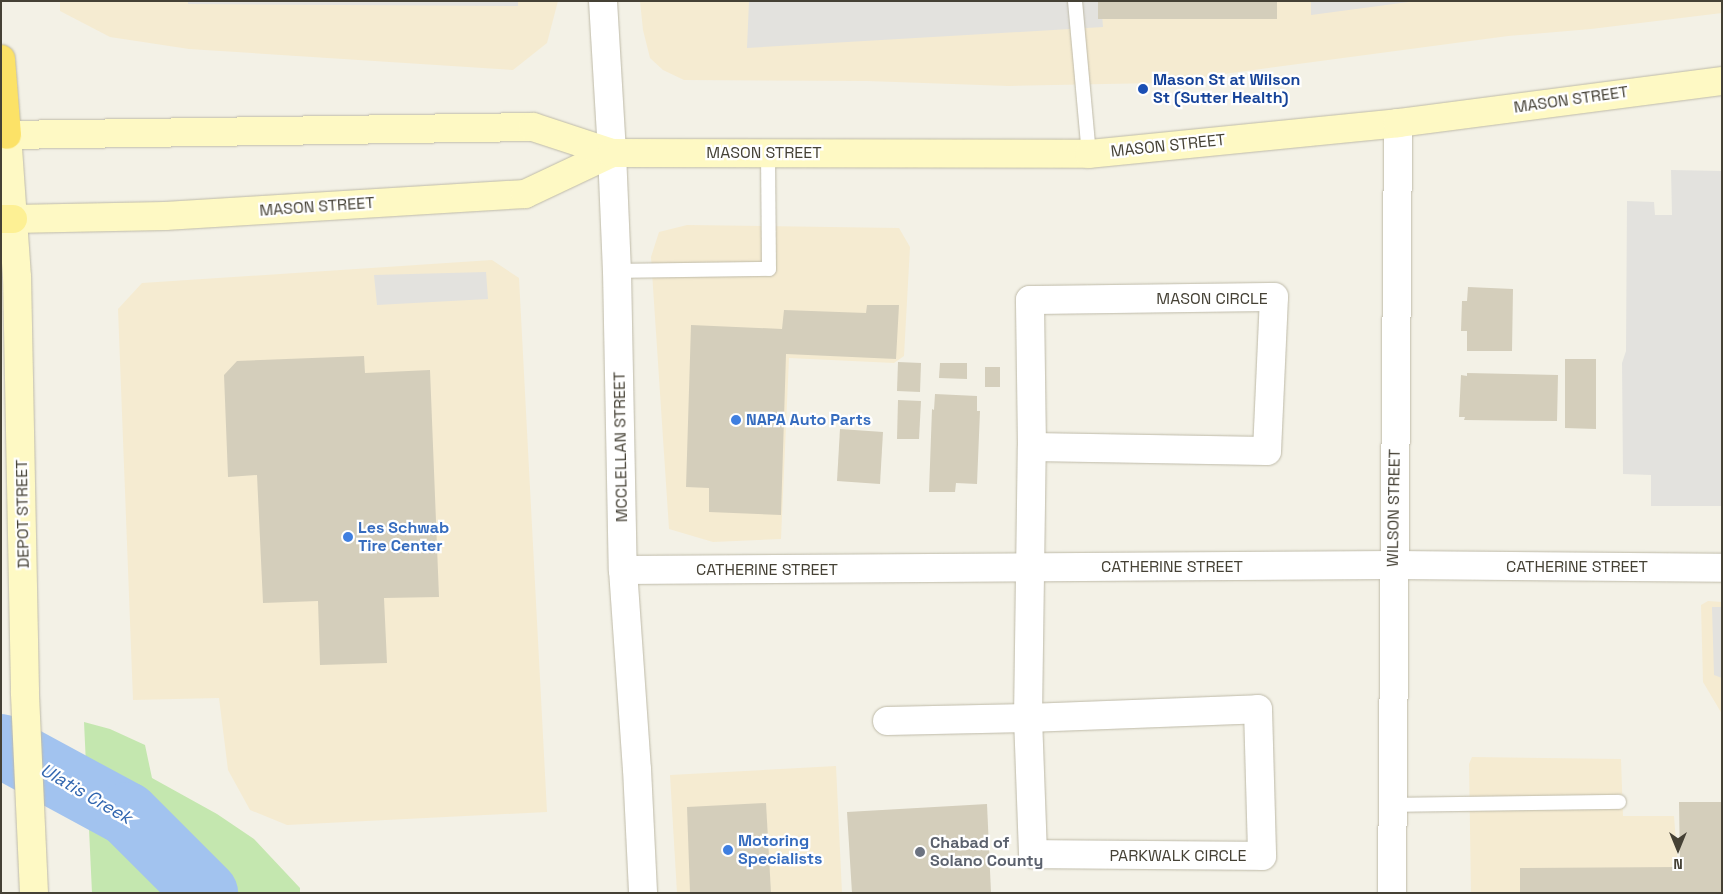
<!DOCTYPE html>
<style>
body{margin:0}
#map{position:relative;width:1723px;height:894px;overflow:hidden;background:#f3f1e6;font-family:"Space Grotesk",sans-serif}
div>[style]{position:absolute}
.commercial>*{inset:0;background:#f5ebd1}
.green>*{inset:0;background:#c4e7af}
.parking>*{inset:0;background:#e3e2de}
.river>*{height:64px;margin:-32px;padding:0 32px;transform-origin:32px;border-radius:32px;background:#a2c3ef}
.building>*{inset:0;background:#d4cebb}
.roads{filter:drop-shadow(0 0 1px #bebaa8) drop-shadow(0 0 1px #bebaa8)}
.service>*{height:14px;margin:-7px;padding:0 7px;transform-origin:7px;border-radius:7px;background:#fff}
.minor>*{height:28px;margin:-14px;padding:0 14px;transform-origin:14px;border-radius:14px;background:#fff}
.tertiary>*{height:28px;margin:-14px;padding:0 14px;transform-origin:14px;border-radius:14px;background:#fff}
.secondary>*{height:28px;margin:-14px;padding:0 14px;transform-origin:14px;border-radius:14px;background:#fef9c4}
.primary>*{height:28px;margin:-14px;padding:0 14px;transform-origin:14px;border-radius:14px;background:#fdf094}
.motorway>*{height:28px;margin:-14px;padding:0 14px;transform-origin:14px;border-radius:14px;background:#fce267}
.dots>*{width:14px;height:14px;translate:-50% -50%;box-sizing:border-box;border:2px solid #fff;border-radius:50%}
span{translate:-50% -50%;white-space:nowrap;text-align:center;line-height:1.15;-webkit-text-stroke:4.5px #fff;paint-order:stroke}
.transit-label{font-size:16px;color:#164399;font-weight:700}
.left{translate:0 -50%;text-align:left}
.street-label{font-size:16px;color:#454135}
.shop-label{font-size:16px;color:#366cbe;font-weight:700}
.worship-label{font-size:16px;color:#5b616d;font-weight:700}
.water-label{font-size:18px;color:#3065af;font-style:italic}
.frame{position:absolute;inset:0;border:2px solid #454135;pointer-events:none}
.north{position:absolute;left:1653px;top:824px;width:50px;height:50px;-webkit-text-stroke:4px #fff;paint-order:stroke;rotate:180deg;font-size:14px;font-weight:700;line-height:20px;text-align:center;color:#454135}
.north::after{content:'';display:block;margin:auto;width:18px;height:22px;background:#454135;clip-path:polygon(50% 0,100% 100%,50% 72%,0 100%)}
</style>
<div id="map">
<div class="commercial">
<i style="clip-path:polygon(60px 1px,558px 1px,547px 43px,513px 70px,189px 49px,110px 37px,60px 11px)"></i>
<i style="clip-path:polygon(640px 1px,1722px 1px,1722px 13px,1591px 29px,1508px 36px,1157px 83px,1009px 86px,867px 81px,684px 80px,663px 70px,650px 58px,643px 30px)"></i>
<i style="clip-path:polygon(687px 225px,899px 228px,910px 247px,904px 356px,894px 363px,789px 358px,781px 539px,713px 542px,669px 529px,651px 257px,659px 232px)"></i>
<i style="clip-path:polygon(492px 260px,519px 278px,547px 812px,287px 825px,250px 810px,228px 770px,219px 698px,133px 700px,118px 309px,142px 283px)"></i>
<i style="clip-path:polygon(1708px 601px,1722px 602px,1722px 714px,1703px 682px,1701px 605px)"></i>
<i style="clip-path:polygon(1472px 757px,1621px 759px,1623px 816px,1674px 816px,1680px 893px,1471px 893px,1469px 764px)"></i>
<i style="clip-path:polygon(836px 766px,842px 893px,677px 893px,670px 775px)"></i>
</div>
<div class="green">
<i style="clip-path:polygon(84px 722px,110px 729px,145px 745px,152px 778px,217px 814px,254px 839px,300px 888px,300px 893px,92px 893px)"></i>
</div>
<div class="parking">
<i style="clip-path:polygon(188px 1px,518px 1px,518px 6px,188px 4px)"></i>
<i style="clip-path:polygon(749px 1px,1101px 1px,1103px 27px,747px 48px)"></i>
<i style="clip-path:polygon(1311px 1px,1416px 1px,1311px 15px)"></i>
<i style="clip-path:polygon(1671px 170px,1722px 171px,1722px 506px,1651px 506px,1651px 475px,1623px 474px,1622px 363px,1626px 351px,1627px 201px,1654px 202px,1655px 215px,1672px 215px)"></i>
<i style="clip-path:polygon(486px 272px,488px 299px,377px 305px,374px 275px)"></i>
<i style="clip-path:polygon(1712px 607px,1722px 607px,1722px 678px,1714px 675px)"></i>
</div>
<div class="river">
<i style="left:1px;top:746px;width:143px;rotate:28.4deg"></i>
<i style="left:127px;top:814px;width:112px;rotate:45deg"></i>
</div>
<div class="building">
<i style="clip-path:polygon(1098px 1px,1277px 1px,1277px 19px,1098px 19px)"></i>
<i style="clip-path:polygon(1468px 287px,1513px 289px,1512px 351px,1467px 351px,1467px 331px,1461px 331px,1462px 301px,1467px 301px)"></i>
<i style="clip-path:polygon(867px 305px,899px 305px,896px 359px,786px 354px,781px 515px,709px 512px,709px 488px,686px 487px,691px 325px,782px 329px,784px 310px,866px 313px)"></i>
<i style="clip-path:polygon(364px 356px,365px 373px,430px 370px,439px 597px,384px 598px,387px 663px,320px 665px,318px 601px,263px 603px,257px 475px,228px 477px,224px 375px,237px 361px)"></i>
<i style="clip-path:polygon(1565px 359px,1596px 359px,1596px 429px,1565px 428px)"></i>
<i style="clip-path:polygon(898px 362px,921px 363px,920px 392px,897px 391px)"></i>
<i style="clip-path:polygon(940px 363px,967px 363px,967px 379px,939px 378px)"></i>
<i style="clip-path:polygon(985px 367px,1000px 367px,1000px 387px,985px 387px)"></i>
<i style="clip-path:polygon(1467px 373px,1558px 375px,1557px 421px,1464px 420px,1465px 417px,1459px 417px,1461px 375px,1467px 376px)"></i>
<i style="clip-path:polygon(935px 394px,977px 396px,977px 411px,980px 411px,977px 484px,956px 483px,955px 492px,929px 492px,932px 409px,934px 410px)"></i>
<i style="clip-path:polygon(898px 400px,921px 401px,919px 439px,897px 439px)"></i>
<i style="clip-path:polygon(840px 429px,883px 432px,880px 484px,837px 481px)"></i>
<i style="clip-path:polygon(1679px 802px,1722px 802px,1722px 893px,1520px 893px,1520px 868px,1680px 867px)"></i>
<i style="clip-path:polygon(766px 803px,771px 893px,690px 893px,687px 807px)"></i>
<i style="clip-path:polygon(987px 804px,991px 893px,852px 893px,847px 812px)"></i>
</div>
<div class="roads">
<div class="service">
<i style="left:1075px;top:1px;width:154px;rotate:84.8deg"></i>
<i style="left:617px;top:271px;width:152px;rotate:-0.8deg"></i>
<i style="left:769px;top:269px;width:116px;rotate:-90.5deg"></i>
<i style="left:1391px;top:805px;width:228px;rotate:-0.8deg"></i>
</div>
<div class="minor">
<i style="left:603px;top:1px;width:152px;rotate:86.6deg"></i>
<i style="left:623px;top:570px;width:770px;rotate:-0.37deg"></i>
<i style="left:1393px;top:565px;width:329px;rotate:0.5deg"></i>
<i style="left:887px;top:721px;width:141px;rotate:-1.2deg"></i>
<i style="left:1028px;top:718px;width:230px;rotate:-2.2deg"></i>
<i style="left:1258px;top:709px;width:147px;rotate:88.4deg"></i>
<i style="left:1262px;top:856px;width:229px;rotate:-179.5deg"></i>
<i style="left:1033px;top:854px;width:136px;rotate:-92.1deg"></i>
<i style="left:1028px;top:718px;width:271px;rotate:-89.2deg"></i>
<i style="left:1032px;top:447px;width:147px;rotate:-90.8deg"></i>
<i style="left:1030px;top:300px;width:244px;rotate:-0.7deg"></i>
<i style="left:1274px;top:297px;width:154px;rotate:92.6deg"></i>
<i style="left:1267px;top:451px;width:235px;rotate:-179deg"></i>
<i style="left:1392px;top:893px;width:770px;rotate:-89.55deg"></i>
</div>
<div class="tertiary">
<i style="left:612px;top:153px;width:118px;rotate:87.6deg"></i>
<i style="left:617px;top:271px;width:299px;rotate:88.9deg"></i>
<i style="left:623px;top:570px;width:199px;rotate:86deg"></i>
<i style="left:637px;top:769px;width:124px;rotate:87.2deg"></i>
</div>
<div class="secondary">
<i style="left:13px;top:219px;width:152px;rotate:-1.1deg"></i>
<i style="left:165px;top:216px;width:361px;rotate:-3.5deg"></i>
<i style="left:525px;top:194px;width:96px;rotate:-25.2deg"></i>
<i style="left:34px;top:893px;width:202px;rotate:-92.6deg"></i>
<i style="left:25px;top:691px;width:414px;rotate:-91.1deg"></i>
<i style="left:17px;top:277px;width:142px;rotate:-94deg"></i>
<i style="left:7px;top:135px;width:526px;rotate:-0.87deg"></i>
<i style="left:533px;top:127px;width:83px;rotate:18.2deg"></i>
<i style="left:612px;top:153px;width:477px;rotate:0.1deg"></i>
<i style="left:1089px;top:154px;width:311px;rotate:-5.7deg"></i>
<i style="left:1398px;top:123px;width:327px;rotate:-7.4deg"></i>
</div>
<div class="primary">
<i style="left:1px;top:219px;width:12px"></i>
</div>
<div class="motorway">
<i style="left:1px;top:59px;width:76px;rotate:85.5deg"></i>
</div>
</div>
<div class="dots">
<i style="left:1143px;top:89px;background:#1a4fb4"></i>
<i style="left:736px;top:420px;background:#3f7fe0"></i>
<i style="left:348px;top:537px;background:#3f7fe0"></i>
<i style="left:728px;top:850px;background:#3f7fe0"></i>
<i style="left:920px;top:852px;background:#6b7280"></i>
</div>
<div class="transit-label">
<span class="left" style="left:1153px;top:89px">Mason St at Wilson<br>St (Sutter Health)</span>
</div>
<div class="street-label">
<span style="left:1571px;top:100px;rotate:-8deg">MASON STREET</span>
<span style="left:1168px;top:146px;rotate:-6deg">MASON STREET</span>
<span style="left:764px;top:153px">MASON STREET</span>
<span style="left:317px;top:207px;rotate:-4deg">MASON STREET</span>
<span style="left:1212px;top:299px">MASON CIRCLE</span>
<span style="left:621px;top:447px;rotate:-91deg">MCCLELLAN STREET</span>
<span style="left:1394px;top:508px;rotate:-89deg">WILSON STREET</span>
<span style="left:23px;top:514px;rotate:-91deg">DEPOT STREET</span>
<span style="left:1172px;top:567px">CATHERINE STREET</span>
<span style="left:1577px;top:567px">CATHERINE STREET</span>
<span style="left:767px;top:570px">CATHERINE STREET</span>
<span style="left:1178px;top:856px">PARKWALK CIRCLE</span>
</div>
<div class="shop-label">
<span class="left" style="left:746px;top:420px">NAPA Auto Parts</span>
<span class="left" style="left:358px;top:537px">Les Schwab<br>Tire Center</span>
<span class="left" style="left:738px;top:850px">Motoring<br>Specialists</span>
</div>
<div class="worship-label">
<span class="left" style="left:930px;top:852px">Chabad of<br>Solano County</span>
</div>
<div class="water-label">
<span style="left:86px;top:794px;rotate:30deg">Ulatis Creek</span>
</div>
<div class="frame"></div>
<div class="north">N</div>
</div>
